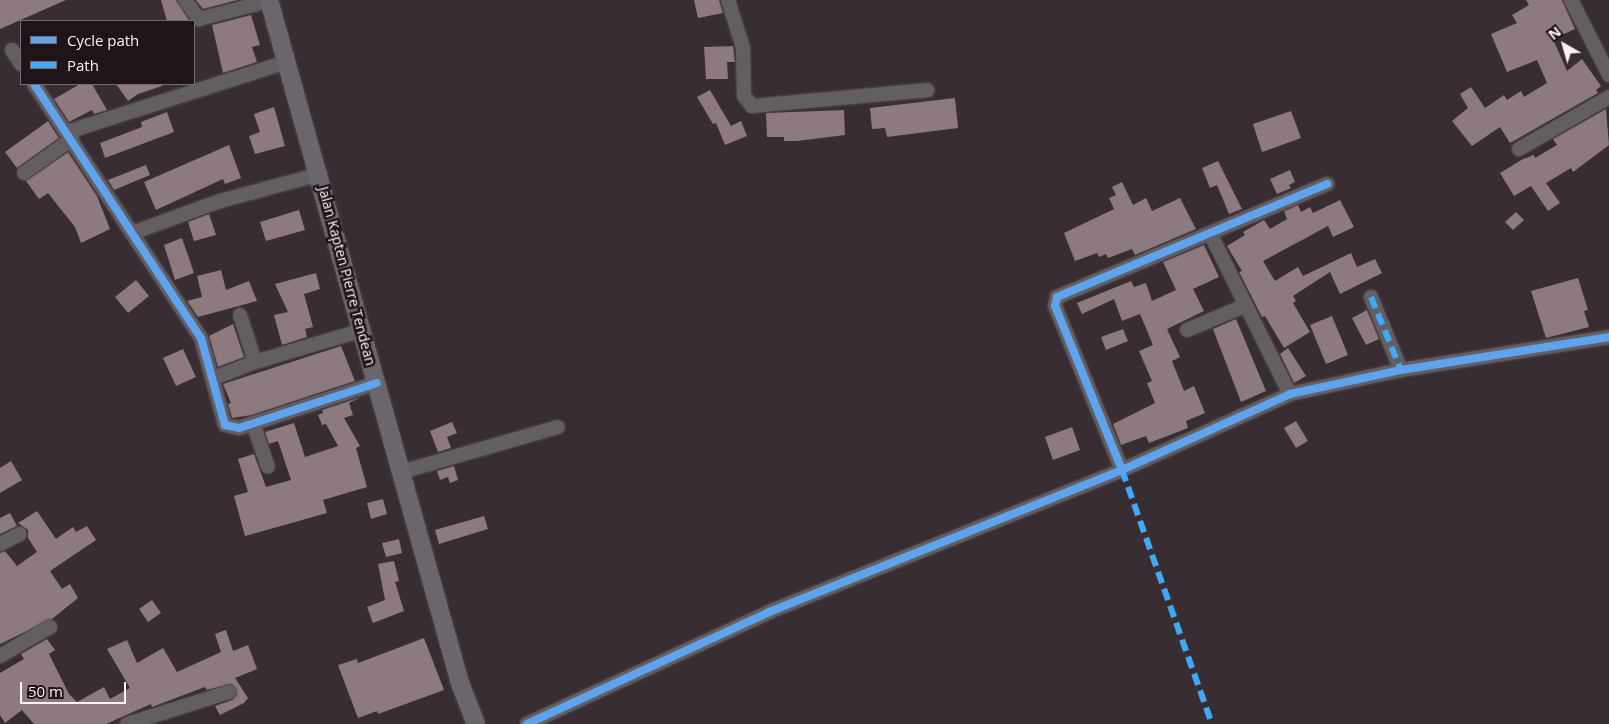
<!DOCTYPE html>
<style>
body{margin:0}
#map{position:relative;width:1609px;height:724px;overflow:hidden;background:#382d33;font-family:"Open Sans",sans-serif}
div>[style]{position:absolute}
.building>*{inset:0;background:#8c7a7e}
.roads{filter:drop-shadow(0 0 1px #53494f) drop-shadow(0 0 1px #53494f)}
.minor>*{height:14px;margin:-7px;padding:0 7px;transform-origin:7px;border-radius:7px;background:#625e62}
.major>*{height:18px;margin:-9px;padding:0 9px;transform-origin:9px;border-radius:9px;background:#6b666b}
.quiet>*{height:6px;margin-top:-3px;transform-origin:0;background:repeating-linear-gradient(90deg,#3fa9f5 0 12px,transparent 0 18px)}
.cycleway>*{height:8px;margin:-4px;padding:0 4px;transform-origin:4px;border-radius:4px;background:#60a3ed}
span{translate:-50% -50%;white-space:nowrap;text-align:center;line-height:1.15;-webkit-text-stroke:5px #1e141a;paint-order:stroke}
.street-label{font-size:14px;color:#fef0f8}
.legend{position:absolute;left:20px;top:20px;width:175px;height:65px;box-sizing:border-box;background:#1e141a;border:1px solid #786c73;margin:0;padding:6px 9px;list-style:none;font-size:15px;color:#fef0f8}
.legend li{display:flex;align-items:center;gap:10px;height:25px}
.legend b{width:25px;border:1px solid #786c73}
.north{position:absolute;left:1539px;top:20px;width:50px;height:50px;-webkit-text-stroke:4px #1e141a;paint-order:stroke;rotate:322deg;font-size:14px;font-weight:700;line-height:20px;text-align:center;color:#fef0f8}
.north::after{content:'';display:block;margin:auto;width:18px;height:22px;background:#fef0f8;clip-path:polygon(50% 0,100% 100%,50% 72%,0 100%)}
.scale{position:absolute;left:20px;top:682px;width:106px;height:22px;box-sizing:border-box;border:2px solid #fef0f8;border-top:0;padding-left:6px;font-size:15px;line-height:18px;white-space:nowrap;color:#fef0f8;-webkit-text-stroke:4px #1e141a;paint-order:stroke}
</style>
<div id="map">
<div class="building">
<i style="clip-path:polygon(0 0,66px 0,0 29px)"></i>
<i style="clip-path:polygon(161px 0,176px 0,189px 20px,167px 21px)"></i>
<i style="clip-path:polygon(196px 0,238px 0,203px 9px)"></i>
<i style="clip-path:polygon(694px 0,719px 0,723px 13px,698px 18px)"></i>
<i style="clip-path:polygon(1526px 0,1562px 0,1575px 29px,1553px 39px,1567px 71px,1582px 59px,1601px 86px,1596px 90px,1598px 93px,1510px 143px,1500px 127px,1472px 146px,1452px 121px,1468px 108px,1460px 94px,1471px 87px,1485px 108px,1504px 95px,1507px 100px,1521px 91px,1524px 97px,1547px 83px,1537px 60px,1507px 72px,1491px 34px,1517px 23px,1512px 15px,1529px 5px)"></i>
<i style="clip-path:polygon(251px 15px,260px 45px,252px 47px,257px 62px,223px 73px,212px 25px)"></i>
<i style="clip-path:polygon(733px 46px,735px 62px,727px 62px,728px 79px,706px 79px,704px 47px)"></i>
<i style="clip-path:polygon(80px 84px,92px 84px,107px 110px,94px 114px,92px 110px,69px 122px,54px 99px)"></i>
<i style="clip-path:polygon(116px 84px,162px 84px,162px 86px,138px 94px,128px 101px)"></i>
<i style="clip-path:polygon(710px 90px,731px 126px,741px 121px,747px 136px,725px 145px,716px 123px,713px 124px,697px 97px)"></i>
<i style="clip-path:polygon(955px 98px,958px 128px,887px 137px,885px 128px,872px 129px,870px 108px)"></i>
<i style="clip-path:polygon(274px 107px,285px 146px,255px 154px,249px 136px,260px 132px,254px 114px)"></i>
<i style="clip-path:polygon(1606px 109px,1609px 145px,1573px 172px,1571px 168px,1546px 183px,1560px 203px,1548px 211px,1531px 186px,1514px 196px,1500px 173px,1523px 159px,1534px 155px,1535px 158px,1557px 145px,1553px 139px)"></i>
<i style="clip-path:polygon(844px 110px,845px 135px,797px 141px,784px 141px,784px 137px,767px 137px,766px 113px)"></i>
<i style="clip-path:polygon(1291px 111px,1301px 138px,1262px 152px,1253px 124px)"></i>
<i style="clip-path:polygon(167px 112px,174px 132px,105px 158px,100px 143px,142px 127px,141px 122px)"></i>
<i style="clip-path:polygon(48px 121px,59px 138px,17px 168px,5px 152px)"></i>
<i style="clip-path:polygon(229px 145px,241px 178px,225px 184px,223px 179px,156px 210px,144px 182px)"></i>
<i style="clip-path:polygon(68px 152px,97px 196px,110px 229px,81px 243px,75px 227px,48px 193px,39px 199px,26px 181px)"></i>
<i style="clip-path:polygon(1218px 161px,1242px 209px,1229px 214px,1217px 185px,1210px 188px,1202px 168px)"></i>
<i style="clip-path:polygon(146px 165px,150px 175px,114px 190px,108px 180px)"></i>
<i style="clip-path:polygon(1290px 170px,1295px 182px,1289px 185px,1291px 188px,1277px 194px,1270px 179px)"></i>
<i style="clip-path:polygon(1122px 182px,1133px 205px,1146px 198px,1152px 211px,1180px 198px,1196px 229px,1135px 255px,1132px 249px,1108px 258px,1106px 254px,1099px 257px,1097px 253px,1075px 261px,1064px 233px,1114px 209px,1109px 198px,1116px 195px,1112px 187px)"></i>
<i style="clip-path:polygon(1340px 200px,1354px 227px,1333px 237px,1328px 226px,1263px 261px,1275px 281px,1298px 267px,1303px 276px,1351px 253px,1357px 267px,1375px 259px,1382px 273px,1340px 294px,1330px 272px,1293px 296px,1296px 301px,1293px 303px,1310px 332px,1284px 348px,1265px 316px,1262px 317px,1239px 272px,1242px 271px,1227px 246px,1245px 235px,1243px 232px,1264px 220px,1270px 229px,1287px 219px,1284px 211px,1298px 205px,1301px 212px,1310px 207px,1313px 213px)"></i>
<i style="clip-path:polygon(299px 210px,305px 230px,266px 241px,260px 222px)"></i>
<i style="clip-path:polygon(1516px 212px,1524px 220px,1513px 230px,1505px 222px)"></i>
<i style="clip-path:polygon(209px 214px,216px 235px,194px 241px,188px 222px)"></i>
<i style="clip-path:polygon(182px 238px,194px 273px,175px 280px,164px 245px)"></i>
<i style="clip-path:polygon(1204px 245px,1219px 277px,1193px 289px,1204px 311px,1167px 329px,1180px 357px,1172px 361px,1184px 391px,1194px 386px,1205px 413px,1186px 421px,1188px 428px,1149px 443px,1146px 436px,1121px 445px,1113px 424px,1155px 403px,1147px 383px,1152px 381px,1139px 351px,1153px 345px,1140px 314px,1122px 321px,1114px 299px,1082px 314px,1077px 303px,1131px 281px,1134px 287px,1146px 283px,1152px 301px,1176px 290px,1163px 262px)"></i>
<i style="clip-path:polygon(221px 270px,226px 290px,249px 281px,257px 301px,198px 317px,187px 301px,202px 297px,197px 276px)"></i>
<i style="clip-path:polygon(316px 273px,320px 289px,304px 294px,313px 327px,305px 329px,307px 337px,282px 345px,274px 315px,288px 312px,275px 284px)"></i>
<i style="clip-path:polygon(1578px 278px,1588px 310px,1584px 311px,1589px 327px,1546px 338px,1531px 291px)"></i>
<i style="clip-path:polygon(136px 280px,149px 296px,128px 313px,115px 297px)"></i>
<i style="clip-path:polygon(1367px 310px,1379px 339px,1366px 345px,1352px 318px)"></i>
<i style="clip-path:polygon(1332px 316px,1348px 355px,1326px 364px,1310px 325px)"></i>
<i style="clip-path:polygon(1236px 319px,1266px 391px,1241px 402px,1213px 329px)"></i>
<i style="clip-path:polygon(233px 324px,244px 357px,218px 367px,209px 336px)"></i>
<i style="clip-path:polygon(1123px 329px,1128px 341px,1106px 350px,1101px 337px)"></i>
<i style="clip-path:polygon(341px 346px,355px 381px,252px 415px,232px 418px,228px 404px,231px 403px,223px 384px)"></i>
<i style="clip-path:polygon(1288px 348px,1306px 376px,1294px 383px,1280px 354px)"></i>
<i style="clip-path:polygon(183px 349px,196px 377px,176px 386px,163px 358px)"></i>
<i style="clip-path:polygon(361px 397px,349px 403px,353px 415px,344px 418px,360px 446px,356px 448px,367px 487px,323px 500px,327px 513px,245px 536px,234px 496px,248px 492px,238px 459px,254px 454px,266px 487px,291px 480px,278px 441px,269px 444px,265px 432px,294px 423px,305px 457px,338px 446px,326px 424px,322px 425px,318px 415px,323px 413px,322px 410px)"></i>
<i style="clip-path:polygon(1296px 421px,1308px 441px,1296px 448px,1284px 428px)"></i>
<i style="clip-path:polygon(452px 422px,457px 433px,447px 437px,451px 448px,438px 452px,430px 431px)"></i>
<i style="clip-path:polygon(1072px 427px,1080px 450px,1053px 460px,1045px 437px)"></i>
<i style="clip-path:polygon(11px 461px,22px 480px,0 493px,0 468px)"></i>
<i style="clip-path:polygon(454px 466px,458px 480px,450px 483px,448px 477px,440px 480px,437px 471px)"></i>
<i style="clip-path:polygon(383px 499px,387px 514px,371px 519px,367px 503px)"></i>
<i style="clip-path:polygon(37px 511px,56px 539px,73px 527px,76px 532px,87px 526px,96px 540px,50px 571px,62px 589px,70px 584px,78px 598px,52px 619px,0 644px,0 553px,5px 551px,17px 566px,37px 552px,28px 538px,28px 530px,18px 523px)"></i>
<i style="clip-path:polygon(10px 513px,17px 526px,0 534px,0 518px)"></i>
<i style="clip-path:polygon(484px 516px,488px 529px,439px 544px,435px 530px)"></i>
<i style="clip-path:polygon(399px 539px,402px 553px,386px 557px,382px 543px)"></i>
<i style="clip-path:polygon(394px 561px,399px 581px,395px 582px,404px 611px,373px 623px,367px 607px,385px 600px,378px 564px)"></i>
<i style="clip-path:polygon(152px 600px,161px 613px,148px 622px,139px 609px)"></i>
<i style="clip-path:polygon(226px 630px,233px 651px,248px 645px,257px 669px,235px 678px,248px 698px,244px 703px,220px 715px,215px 706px,232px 700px,237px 694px,231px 684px,207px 690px,205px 687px,152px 707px,151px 704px,106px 724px,34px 724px,22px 710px,5px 723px,0 715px,0 673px,24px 659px,21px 654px,47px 639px,55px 650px,49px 654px,69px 694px,77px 702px,104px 687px,110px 699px,130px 688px,107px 649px,127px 640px,137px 663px,163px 648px,177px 672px,221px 652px,215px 634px)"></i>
<i style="clip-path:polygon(424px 638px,444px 690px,378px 714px,377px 711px,358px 718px,338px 665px,357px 659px,358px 663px)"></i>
</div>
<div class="roads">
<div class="minor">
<i style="left:185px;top:0;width:24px;rotate:54deg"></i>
<i style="left:199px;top:19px;width:72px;rotate:-14.4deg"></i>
<i style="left:728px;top:0;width:50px;rotate:72.6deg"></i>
<i style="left:743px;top:48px;width:48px;rotate:88.8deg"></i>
<i style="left:744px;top:96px;width:13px;rotate:51deg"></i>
<i style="left:752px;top:106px;width:176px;rotate:-5.2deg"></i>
<i style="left:1571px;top:0;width:84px;rotate:63.1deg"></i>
<i style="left:12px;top:50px;width:17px;rotate:57deg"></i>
<i style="left:34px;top:84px;width:304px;rotate:56.7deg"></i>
<i style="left:201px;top:338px;width:90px;rotate:74.6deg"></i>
<i style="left:225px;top:425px;width:14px;rotate:12deg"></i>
<i style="left:239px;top:428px;width:145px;rotate:-18.1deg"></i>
<i style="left:67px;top:132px;width:231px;rotate:-17.7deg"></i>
<i style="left:1519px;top:149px;width:104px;rotate:-30deg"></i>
<i style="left:24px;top:173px;width:59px;rotate:-35.3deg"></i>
<i style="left:132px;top:233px;width:94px;rotate:-20deg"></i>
<i style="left:220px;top:201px;width:104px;rotate:-15.1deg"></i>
<i style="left:1211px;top:235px;width:178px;rotate:63.6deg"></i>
<i style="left:1371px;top:297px;width:79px;rotate:67.7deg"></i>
<i style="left:240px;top:315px;width:49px;rotate:72.3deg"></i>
<i style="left:1187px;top:330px;width:62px;rotate:-22.8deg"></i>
<i style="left:214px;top:378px;width:44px;rotate:-21.3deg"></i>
<i style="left:255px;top:362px;width:113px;rotate:-16.5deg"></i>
<i style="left:253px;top:423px;width:46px;rotate:71.2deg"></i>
<i style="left:1122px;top:470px;width:177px;rotate:-112.2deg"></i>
<i style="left:1055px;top:306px;width:9px;rotate:-77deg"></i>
<i style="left:1057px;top:297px;width:293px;rotate:-22.7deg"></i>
<i style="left:401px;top:472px;width:163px;rotate:-16deg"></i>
<i style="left:0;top:544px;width:22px;rotate:-27deg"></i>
<i style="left:0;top:656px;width:58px;rotate:-30.1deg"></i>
<i style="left:127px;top:724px;width:107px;rotate:-17.4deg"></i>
<i style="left:527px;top:724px;width:267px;rotate:-24.8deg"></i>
<i style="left:769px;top:612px;width:380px;rotate:-21.9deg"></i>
<i style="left:1122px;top:470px;width:184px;rotate:-24.3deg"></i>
<i style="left:1290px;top:394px;width:114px;rotate:-12.2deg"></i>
<i style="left:1401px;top:370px;width:211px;rotate:-9deg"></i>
</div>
<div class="major">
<i style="left:269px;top:0;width:709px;rotate:74.38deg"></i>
<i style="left:460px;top:683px;width:44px;rotate:68.7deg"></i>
</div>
</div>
<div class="quiet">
<i style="left:1371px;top:297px;width:79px;rotate:67.7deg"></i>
<i style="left:1122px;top:470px;width:269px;rotate:70.5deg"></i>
</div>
<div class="cycleway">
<i style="left:34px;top:84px;width:304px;rotate:56.7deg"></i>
<i style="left:201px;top:338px;width:90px;rotate:74.6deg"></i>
<i style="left:225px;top:425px;width:14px;rotate:12deg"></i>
<i style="left:239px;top:428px;width:145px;rotate:-18.1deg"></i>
<i style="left:1122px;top:470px;width:177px;rotate:-112.2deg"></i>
<i style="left:1055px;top:306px;width:9px;rotate:-77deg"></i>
<i style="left:1057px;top:297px;width:293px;rotate:-22.7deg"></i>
<i style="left:527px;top:724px;width:267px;rotate:-24.8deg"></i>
<i style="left:769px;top:612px;width:380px;rotate:-21.9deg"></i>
<i style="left:1122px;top:470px;width:184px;rotate:-24.3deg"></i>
<i style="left:1290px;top:394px;width:114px;rotate:-12.2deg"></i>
<i style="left:1401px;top:370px;width:211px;rotate:-9deg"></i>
</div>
<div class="street-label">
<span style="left:347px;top:276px;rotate:75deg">Jalan Kapten Pierre Tendean</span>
</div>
<ul class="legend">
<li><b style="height:6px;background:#60a3ed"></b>Cycle path</li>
<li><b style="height:6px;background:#3fa9f5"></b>Path</li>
</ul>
<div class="north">N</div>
<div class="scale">50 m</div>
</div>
